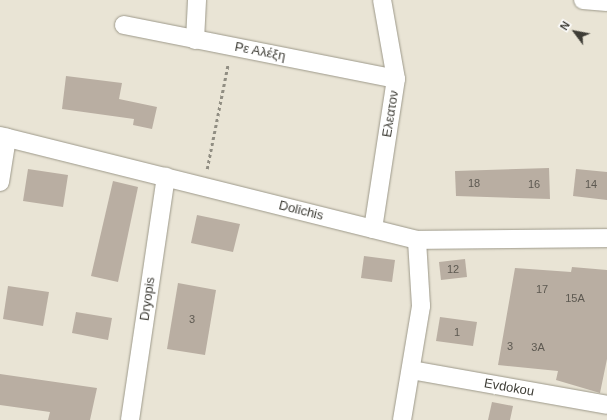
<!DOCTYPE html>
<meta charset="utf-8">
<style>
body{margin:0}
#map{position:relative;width:607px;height:420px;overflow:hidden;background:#e9e4d5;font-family:Arial,sans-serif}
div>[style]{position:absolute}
.building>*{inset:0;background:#b9aea2}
.path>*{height:2.5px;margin-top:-1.25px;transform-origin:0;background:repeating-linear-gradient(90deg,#918e83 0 3px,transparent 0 6px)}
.roads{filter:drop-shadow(0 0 1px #9d998a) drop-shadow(0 0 1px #9d998a)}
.street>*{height:18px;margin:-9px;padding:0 9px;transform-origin:9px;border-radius:9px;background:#fff}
span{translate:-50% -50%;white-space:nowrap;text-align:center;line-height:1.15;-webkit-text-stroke:4px #fff;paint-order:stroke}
.number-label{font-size:11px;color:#5d5951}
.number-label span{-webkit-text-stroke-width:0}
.street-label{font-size:13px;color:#3e3d36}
.north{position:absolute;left:555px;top:12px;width:40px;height:40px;-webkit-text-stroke:3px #fff;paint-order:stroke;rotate:302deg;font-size:11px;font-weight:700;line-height:16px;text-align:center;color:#3e3d36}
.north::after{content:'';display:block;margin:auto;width:14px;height:18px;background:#3e3d36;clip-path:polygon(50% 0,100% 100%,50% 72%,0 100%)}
</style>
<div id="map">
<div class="building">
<i style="clip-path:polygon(66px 76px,122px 83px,119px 99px,157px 107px,152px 129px,133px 125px,134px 119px,62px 109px)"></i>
<i style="clip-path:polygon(549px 168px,550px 199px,456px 196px,455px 171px)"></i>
<i style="clip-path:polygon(28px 169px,68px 175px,63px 207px,23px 201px)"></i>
<i style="clip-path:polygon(576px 169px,607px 172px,607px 200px,573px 196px)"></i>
<i style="clip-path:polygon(113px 181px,138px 187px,118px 282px,91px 276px)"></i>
<i style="clip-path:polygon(197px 215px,240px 224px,233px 252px,191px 243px)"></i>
<i style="clip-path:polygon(364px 256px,395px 260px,392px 282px,361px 278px)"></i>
<i style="clip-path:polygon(465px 259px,467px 277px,441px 280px,439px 262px)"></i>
<i style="clip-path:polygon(572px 267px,607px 270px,607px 359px,600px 393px,556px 380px,558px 371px,498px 365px,515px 268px,571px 272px)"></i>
<i style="clip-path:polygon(178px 283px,216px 290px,205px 355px,167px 349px)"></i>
<i style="clip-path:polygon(8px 286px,49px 292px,43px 326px,3px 319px)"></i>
<i style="clip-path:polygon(76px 312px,112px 318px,108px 340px,72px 333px)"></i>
<i style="clip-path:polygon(440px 317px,477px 322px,473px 346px,436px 341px)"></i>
<i style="clip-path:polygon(0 374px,97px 388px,90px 420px,48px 420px,50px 412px,0 405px)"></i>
<i style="clip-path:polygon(492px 402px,513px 406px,510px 420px,488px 420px)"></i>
</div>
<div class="path">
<i style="left:207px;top:169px;width:107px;rotate:-78.7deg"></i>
</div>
<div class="roads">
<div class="street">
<i style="left:583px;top:0;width:24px;rotate:5deg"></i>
<i style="left:124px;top:25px;width:277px;rotate:11.2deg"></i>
<i style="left:195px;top:40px;width:40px;rotate:-87.1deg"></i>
<i style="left:0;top:136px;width:430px;rotate:14deg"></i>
<i style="left:417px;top:240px;width:190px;rotate:-0.6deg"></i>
<i style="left:0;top:182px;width:45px;rotate:-81deg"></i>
<i style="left:373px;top:229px;width:152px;rotate:-81.3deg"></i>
<i style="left:396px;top:79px;width:80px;rotate:-100deg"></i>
<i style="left:411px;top:370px;width:199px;rotate:10.1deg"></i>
<i style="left:130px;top:420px;width:246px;rotate:-81.6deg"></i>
<i style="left:402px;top:420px;width:116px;rotate:-80.5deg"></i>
<i style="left:421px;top:306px;width:66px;rotate:-93.5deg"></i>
</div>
</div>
<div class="number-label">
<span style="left:474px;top:183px">18</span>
<span style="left:534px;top:184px">16</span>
<span style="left:591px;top:184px">14</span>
<span style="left:453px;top:269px">12</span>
<span style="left:542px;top:289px">17</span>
<span style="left:575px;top:298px">15A</span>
<span style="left:192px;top:319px">3</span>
<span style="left:457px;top:332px">1</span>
<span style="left:510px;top:346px">3</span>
<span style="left:538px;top:347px">3A</span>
</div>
<div class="street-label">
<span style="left:260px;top:52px;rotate:11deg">Ρε Αλέξη</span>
<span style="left:391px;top:114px;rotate:-81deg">Ελεατον</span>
<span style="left:301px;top:211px;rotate:14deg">Dolichis</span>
<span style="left:148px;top:299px;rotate:-82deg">Dryopis</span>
<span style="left:509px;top:388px;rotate:10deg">Evdokou</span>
</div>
<div class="north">N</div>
</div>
